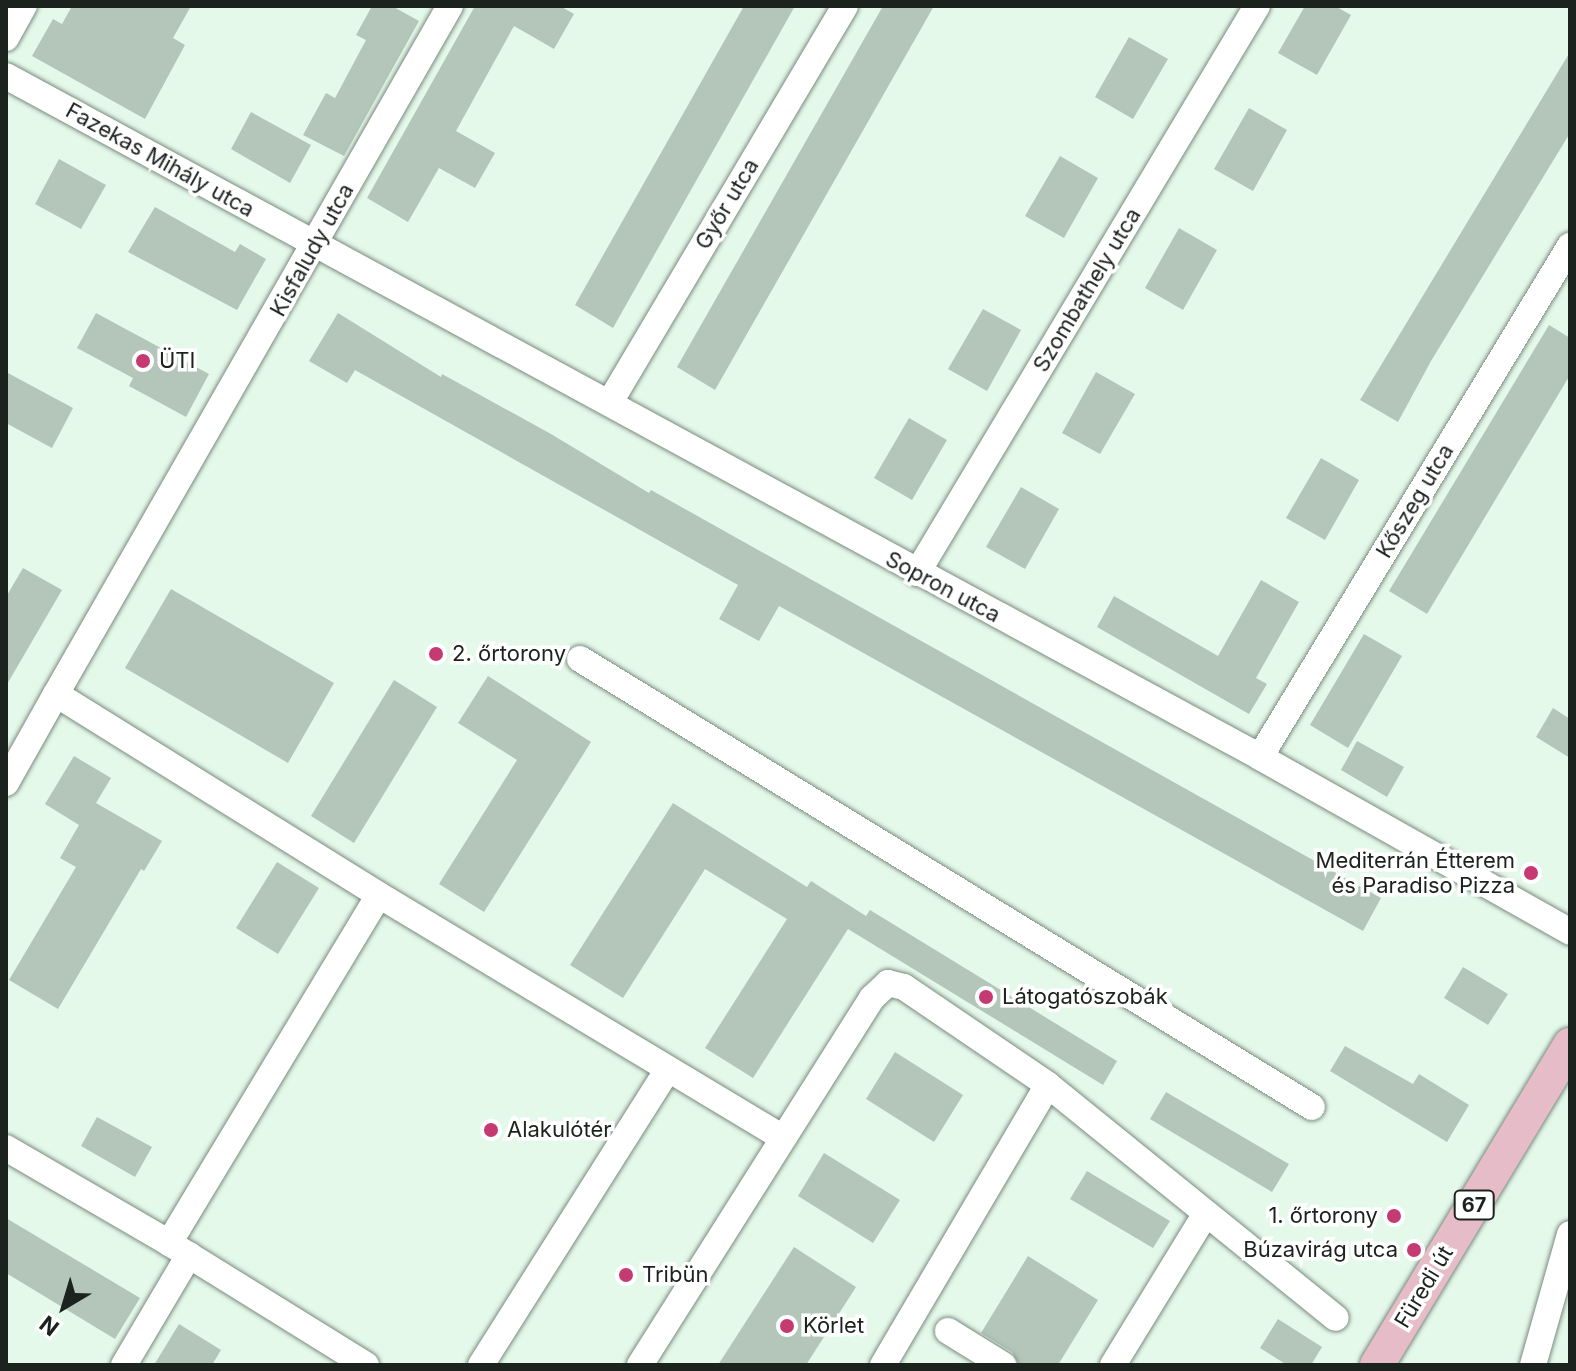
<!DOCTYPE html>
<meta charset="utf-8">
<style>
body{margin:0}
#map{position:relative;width:1576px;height:1371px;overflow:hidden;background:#e5f9eb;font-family:Inter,sans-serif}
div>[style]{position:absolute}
.building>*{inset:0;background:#b3c6b9}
.roads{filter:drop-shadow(0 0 2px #798b7e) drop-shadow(0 0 2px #798b7e)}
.minor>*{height:26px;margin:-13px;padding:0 13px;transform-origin:13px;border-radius:13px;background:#fff}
.major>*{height:34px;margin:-17px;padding:0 17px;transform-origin:17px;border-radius:17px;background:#e6bcc8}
.dots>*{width:22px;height:22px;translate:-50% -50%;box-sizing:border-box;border:4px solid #fff;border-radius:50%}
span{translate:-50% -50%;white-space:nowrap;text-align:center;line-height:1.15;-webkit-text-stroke:7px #fff;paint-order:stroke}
.shield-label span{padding:2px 6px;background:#fff;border:2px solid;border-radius:6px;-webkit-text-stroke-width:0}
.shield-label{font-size:20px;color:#1c231e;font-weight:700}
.street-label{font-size:22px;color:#1c231e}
.poi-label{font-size:22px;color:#1c231e}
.left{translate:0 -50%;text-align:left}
.right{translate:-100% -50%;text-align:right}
.frame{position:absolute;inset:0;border:8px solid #1c231e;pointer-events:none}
.north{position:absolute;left:24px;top:1267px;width:80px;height:80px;-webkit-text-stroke:6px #fff;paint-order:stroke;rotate:218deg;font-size:22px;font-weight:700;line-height:32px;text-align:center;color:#1c231e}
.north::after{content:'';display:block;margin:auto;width:28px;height:36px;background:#1c231e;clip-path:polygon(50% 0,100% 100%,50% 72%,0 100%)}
</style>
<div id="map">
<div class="building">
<i style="clip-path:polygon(72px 6px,191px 6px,173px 38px,185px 45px,145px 119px,32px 56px,53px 19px,62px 24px)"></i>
<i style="clip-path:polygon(372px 6px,392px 6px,419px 21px,344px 156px,303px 135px,326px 93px,335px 98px,366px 40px,356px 35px)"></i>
<i style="clip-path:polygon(475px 6px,560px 6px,574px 14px,554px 49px,514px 26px,456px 131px,495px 153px,475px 188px,439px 168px,408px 222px,367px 198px)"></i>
<i style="clip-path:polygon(744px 6px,795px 6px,613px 328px,575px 305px)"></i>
<i style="clip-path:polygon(883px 6px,934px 6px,715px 390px,677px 367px)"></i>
<i style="clip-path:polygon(1305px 6px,1335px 6px,1351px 15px,1317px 75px,1278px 53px)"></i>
<i style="clip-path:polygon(1129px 37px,1168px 59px,1133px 119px,1095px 97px)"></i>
<i style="clip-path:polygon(1570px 52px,1570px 133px,1431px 361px,1398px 422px,1360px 400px)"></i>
<i style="clip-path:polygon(1249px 108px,1287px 130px,1253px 191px,1214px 169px)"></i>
<i style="clip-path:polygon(251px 112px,311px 145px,290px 183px,231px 149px)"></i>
<i style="clip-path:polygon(1060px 156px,1098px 178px,1064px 238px,1025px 216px)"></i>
<i style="clip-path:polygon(59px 159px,106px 185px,81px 229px,35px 204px)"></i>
<i style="clip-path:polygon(155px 207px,235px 252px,240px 244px,266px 259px,237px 310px,128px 252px)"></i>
<i style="clip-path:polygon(1179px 228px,1217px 250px,1183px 310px,1145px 288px)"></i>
<i style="clip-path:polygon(983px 309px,1021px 330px,987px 391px,948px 369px)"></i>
<i style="clip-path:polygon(96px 313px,209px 374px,186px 417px,129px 386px,133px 378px,77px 348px)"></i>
<i style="clip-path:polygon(338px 313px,441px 377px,442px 374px,551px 434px,649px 493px,651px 490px,1381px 898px,1363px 931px,779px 606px,759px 641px,719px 619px,738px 585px,355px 370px,347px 383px,309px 361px)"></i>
<i style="clip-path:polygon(1549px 325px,1570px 338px,1570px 375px,1427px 614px,1389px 591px)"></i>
<i style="clip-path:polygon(6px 372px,73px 408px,52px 448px,6px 423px)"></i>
<i style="clip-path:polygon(1096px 372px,1135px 394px,1100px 454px,1062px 433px)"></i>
<i style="clip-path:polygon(909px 418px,947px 440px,912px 500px,874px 478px)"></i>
<i style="clip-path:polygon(1321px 458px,1359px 480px,1325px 540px,1286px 518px)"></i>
<i style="clip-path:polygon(1021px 487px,1059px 509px,1025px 569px,986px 547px)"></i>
<i style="clip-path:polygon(23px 568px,62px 590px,6px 686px,6px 597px)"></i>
<i style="clip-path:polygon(1261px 580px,1299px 602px,1256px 678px,1267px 684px,1249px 714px,1097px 627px,1114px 596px,1218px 656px)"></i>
<i style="clip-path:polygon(171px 589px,334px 683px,288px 763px,125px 668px)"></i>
<i style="clip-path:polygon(1364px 634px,1402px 656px,1348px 748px,1310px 725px)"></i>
<i style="clip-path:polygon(488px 676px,591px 742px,484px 912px,439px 884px,517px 760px,458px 723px)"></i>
<i style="clip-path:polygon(394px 680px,437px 707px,354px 843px,311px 816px)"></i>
<i style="clip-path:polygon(1553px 708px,1570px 719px,1570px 758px,1536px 737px)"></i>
<i style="clip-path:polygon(1357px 741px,1404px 767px,1387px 797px,1341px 770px)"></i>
<i style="clip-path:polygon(74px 756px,111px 778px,96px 803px,162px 841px,144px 871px,141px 869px,58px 1009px,9px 980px,76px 867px,60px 858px,79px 825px,45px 804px)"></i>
<i style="clip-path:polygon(673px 803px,807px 887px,811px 881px,866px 916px,870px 910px,1117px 1061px,1103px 1085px,848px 929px,753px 1078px,705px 1048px,787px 919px,705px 869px,623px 998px,570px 965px)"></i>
<i style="clip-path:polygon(277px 862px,319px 888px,278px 954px,236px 928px)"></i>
<i style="clip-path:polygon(1463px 967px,1508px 994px,1488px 1025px,1444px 998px)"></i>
<i style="clip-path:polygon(1345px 1046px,1413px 1084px,1419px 1074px,1469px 1105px,1447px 1142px,1330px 1071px)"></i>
<i style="clip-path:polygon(895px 1052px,963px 1095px,934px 1142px,866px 1099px)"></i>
<i style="clip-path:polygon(1166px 1092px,1289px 1164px,1272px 1192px,1150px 1119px)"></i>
<i style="clip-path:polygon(97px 1117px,152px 1147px,135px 1177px,81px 1146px)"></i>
<i style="clip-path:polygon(824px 1153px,900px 1200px,873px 1243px,798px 1196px)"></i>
<i style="clip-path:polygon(1087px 1171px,1170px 1221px,1153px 1248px,1070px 1199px)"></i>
<i style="clip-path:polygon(6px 1218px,140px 1298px,115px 1339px,6px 1273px)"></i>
<i style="clip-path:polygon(794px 1247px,856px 1287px,806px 1365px,718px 1365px)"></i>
<i style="clip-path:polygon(1028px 1256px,1098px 1300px,1058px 1365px,1019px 1365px,1012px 1352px,981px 1333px)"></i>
<i style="clip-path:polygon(1278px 1319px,1322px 1347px,1311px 1365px,1287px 1365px,1260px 1348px)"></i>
<i style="clip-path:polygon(179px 1324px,221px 1350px,212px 1365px,154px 1365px)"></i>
</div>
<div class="roads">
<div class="minor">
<i style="left:450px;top:6px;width:793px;rotate:119.8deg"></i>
<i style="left:56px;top:694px;width:380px;rotate:31.9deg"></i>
<i style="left:379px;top:895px;width:471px;rotate:31deg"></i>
<i style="left:6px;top:38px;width:37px;rotate:-61deg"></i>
<i style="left:6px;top:76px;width:1427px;rotate:28.5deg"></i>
<i style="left:1260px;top:757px;width:356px;rotate:29.4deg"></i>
<i style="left:610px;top:402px;width:460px;rotate:-59.3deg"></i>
<i style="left:917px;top:573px;width:661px;rotate:-59.05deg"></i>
<i style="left:580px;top:659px;width:858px;rotate:31.47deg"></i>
<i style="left:1260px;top:757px;width:598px;rotate:-58.76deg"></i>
<i style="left:6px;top:783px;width:102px;rotate:-60.7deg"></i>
<i style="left:6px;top:1148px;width:189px;rotate:30.2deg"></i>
<i style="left:948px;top:1331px;width:65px;rotate:31.7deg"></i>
<i style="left:124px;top:1365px;width:128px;rotate:-59.4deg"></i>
<i style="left:366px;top:1365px;width:232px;rotate:-148.2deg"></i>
<i style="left:169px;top:1243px;width:406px;rotate:-58.9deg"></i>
<i style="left:481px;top:1365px;width:350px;rotate:-57.7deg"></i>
<i style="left:640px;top:1365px;width:434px;rotate:-57.7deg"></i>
<i style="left:872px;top:998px;width:22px;rotate:-43deg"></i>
<i style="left:888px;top:983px;width:16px;rotate:14deg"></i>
<i style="left:904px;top:987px;width:174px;rotate:34.2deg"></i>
<i style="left:883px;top:1365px;width:325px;rotate:-59.5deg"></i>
<i style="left:1048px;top:1085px;width:370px;rotate:39deg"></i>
<i style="left:1113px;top:1365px;width:178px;rotate:-58.5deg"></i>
<i style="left:1533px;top:1365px;width:136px;rotate:-74.2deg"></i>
</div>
<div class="major">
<i style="left:1377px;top:1365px;width:374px;rotate:-58.9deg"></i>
</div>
</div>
<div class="dots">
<i style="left:143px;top:361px;background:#c43a71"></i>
<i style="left:436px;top:654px;background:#c43a71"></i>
<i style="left:1531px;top:873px;background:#c43a71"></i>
<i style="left:986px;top:997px;background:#c43a71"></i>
<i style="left:491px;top:1130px;background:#c43a71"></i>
<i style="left:1394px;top:1216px;background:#c43a71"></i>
<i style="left:1414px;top:1250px;background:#c43a71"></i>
<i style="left:626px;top:1275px;background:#c43a71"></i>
<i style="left:787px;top:1326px;background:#c43a71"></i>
</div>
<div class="shield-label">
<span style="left:1474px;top:1205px">67</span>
</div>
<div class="street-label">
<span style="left:160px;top:160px;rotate:29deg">Fazekas Mihály utca</span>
<span style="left:727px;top:204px;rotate:-59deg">Győr utca</span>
<span style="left:312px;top:250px;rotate:-61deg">Kisfaludy utca</span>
<span style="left:1087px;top:290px;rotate:-59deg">Szombathely utca</span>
<span style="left:1415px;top:501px;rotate:-59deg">Kőszeg utca</span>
<span style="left:943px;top:587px;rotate:28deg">Sopron utca</span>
<span style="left:1424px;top:1287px;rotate:-59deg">Füredi út</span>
</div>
<div class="poi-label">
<span class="left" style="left:159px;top:361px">ÜTI</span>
<span class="left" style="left:452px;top:654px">2. őrtorony</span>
<span class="right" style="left:1515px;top:873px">Mediterrán Étterem<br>és Paradiso Pizza</span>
<span class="left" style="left:1002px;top:997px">Látogatószobák</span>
<span class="left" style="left:507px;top:1130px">Alakulótér</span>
<span class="right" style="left:1378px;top:1216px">1. őrtorony</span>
<span class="right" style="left:1398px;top:1250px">Búzavirág utca</span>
<span class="left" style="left:642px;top:1275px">Tribün</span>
<span class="left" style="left:803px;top:1326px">Körlet</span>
</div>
<div class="frame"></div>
<div class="north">N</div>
</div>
